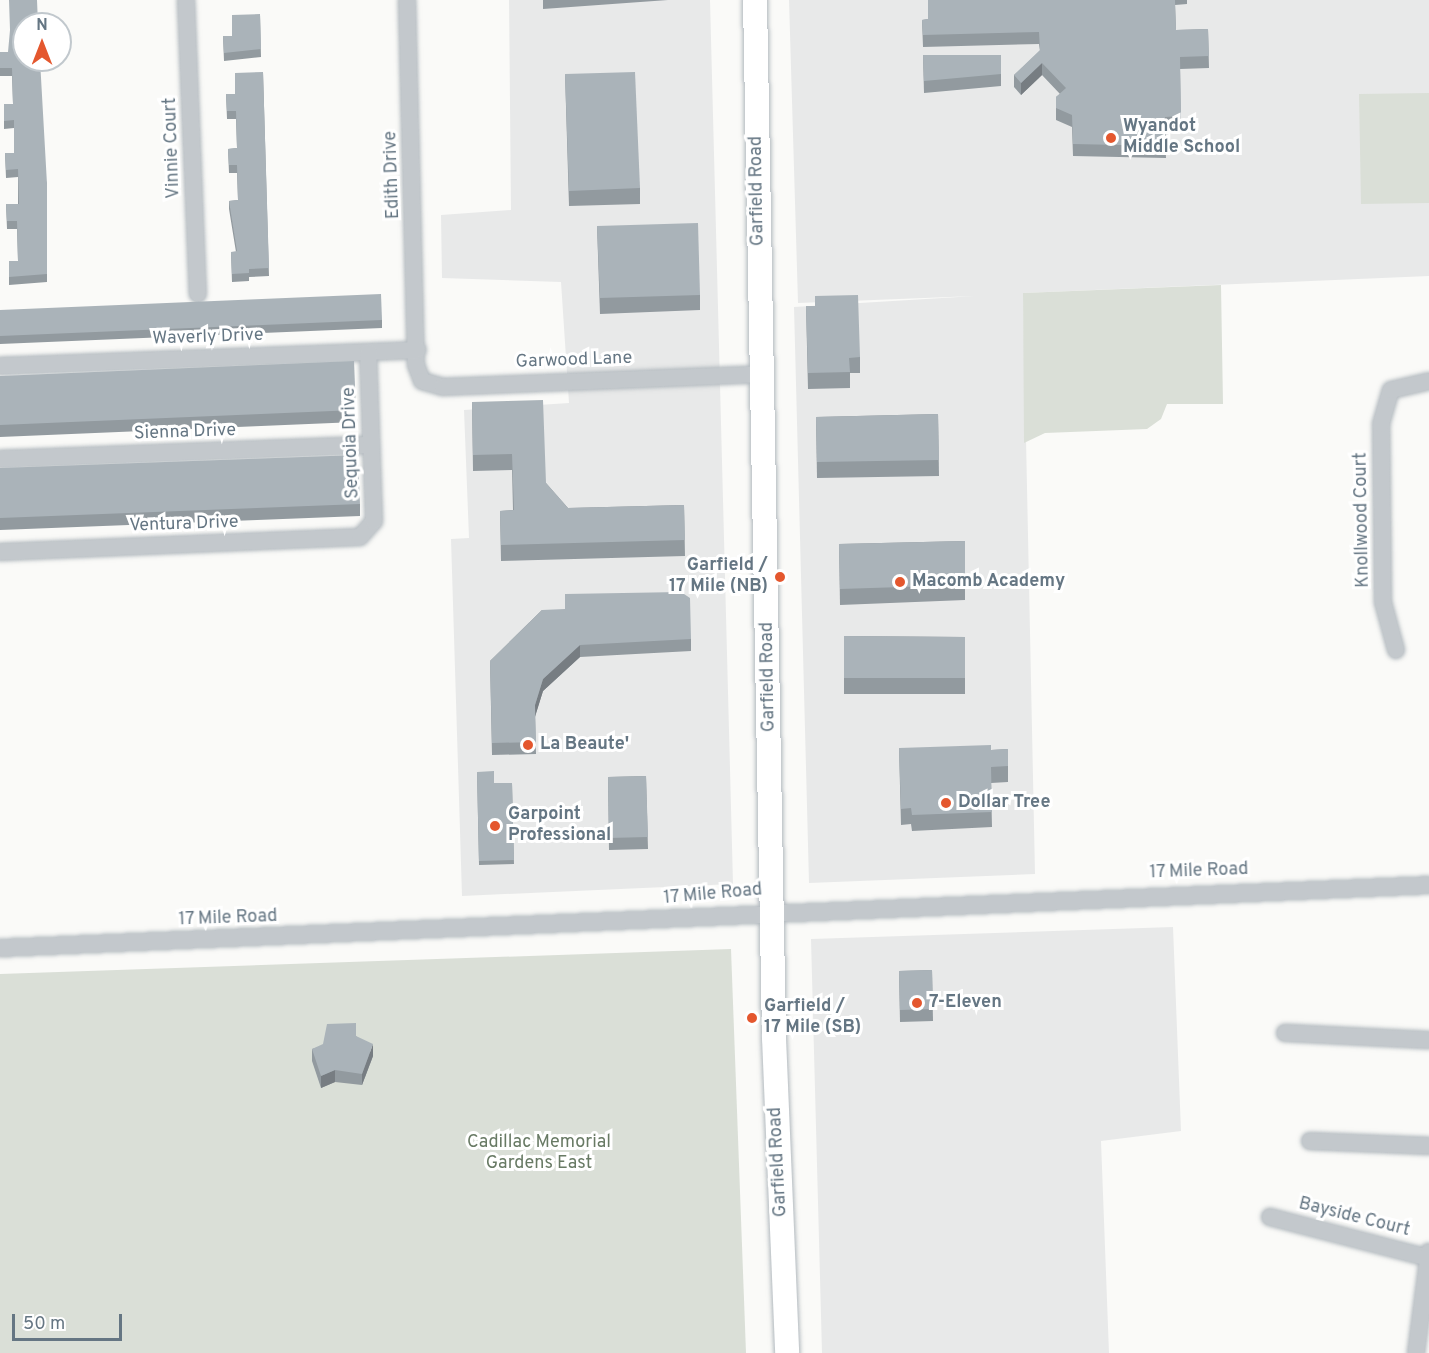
<!DOCTYPE html>
<style>
body{margin:0}
#map{position:relative;width:1429px;height:1353px;overflow:hidden;background:#fafaf8;font-family:Overpass,sans-serif}
div>[style]{position:absolute}
.built>*{inset:0;background:#e8e9e9}
.green>*{inset:0;background:#dadfd7}
.roads{filter:drop-shadow(0 0 2px #b3babf) drop-shadow(0 0 2px #b3babf)}
.street>*{height:16px;margin:-8px;padding:0 8px;transform-origin:8px;border-radius:8px;background:#c3c8cc}
.secondary>*{height:24px;margin:-12px;padding:0 12px;transform-origin:12px;border-radius:12px;background:#fff}
.wall>*{inset:0;background:#929a9f}
.shaded-wall>*{inset:0;background:#777d82}
.building>*{inset:0;background:#aab3b9}
.dots>*{width:16px;height:16px;translate:-50% -50%;box-sizing:border-box;border:3px solid #fff;border-radius:50%}
span{translate:-50% -50%;white-space:nowrap;text-align:center;line-height:1.15;-webkit-text-stroke:6px #fff;paint-order:stroke}
.poi-label{font-size:18px;color:#657683;font-weight:700}
.left{translate:0 -50%;text-align:left}
.right{translate:-100% -50%;text-align:right}
.street-label{font-size:18px;color:#657683}
.park-label{font-size:18px;color:#687a64}
.north{position:absolute;left:12px;top:12px;width:60px;height:60px;box-sizing:border-box;background:#fff;border:2px solid #c1c8cd;border-radius:50%;rotate:0deg;font-size:16px;font-weight:700;line-height:24px;text-align:center;color:#657683}
.north::after{content:'';display:block;margin:auto;width:21px;height:27px;background:#e4572e;clip-path:polygon(50% 0,100% 100%,50% 72%,0 100%)}
.scale{position:absolute;left:12px;top:1314px;width:110px;height:27px;box-sizing:border-box;border:3px solid #657683;border-top:0;padding-left:8px;font-size:18px;line-height:21px;white-space:nowrap;color:#657683;-webkit-text-stroke:4px #fff;paint-order:stroke}
</style>
<div id="map">
<div class="built">
<i style="clip-path:polygon(509px 0,710px 0,733px 884px,462px 896px,451px 539px,469px 538px,464px 410px,569px 403px,561px 282px,442px 278px,441px 215px,511px 210px)"></i>
<i style="clip-path:polygon(789px 0,1429px 0,1429px 276px,1023px 293px,1035px 874px,809px 883px,794px 307px,975px 296px,798px 303px)"></i>
<i style="clip-path:polygon(1173px 927px,1181px 1131px,1101px 1141px,1109px 1353px,822px 1353px,811px 939px)"></i>
</div>
<div class="green">
<i style="clip-path:polygon(1429px 93px,1429px 203px,1361px 204px,1359px 94px)"></i>
<i style="clip-path:polygon(1221px 285px,1223px 404px,1167px 404px,1161px 419px,1147px 429px,1045px 433px,1024px 443px,1023px 293px)"></i>
<i style="clip-path:polygon(731px 949px,746px 1353px,0 1353px,0 974px)"></i>
</div>
<div class="roads">
<div class="street">
<i style="left:186px;top:0;width:294px;rotate:87.7deg"></i>
<i style="left:407px;top:0;width:365px;rotate:88.6deg"></i>
<i style="left:416px;top:365px;width:17px;rotate:69deg"></i>
<i style="left:422px;top:381px;width:22px;rotate:16deg"></i>
<i style="left:443px;top:387px;width:319px;rotate:-2.3deg"></i>
<i style="left:0;top:366px;width:418px;rotate:-2.2deg"></i>
<i style="left:0;top:459px;width:371px;rotate:-2.2deg"></i>
<i style="left:0;top:552px;width:360px;rotate:-2.4deg"></i>
<i style="left:360px;top:537px;width:21px;rotate:-49deg"></i>
<i style="left:374px;top:521px;width:169px;rotate:-92deg"></i>
<i style="left:1396px;top:650px;width:50px;rotate:-105.2deg"></i>
<i style="left:1383px;top:602px;width:178px;rotate:-90.6deg"></i>
<i style="left:1381px;top:424px;width:35px;rotate:-74deg"></i>
<i style="left:1391px;top:390px;width:39px;rotate:-13deg"></i>
<i style="left:0;top:948px;width:1430px;rotate:-2.52deg"></i>
<i style="left:1285px;top:1033px;width:144px;rotate:2.8deg"></i>
<i style="left:1310px;top:1141px;width:119px;rotate:2.4deg"></i>
<i style="left:1270px;top:1217px;width:164px;rotate:14.5deg"></i>
<i style="left:1416px;top:1353px;width:102px;rotate:-82.7deg"></i>
</div>
<div class="secondary">
<i style="left:755px;top:0;width:1038px;rotate:88.95deg"></i>
<i style="left:774px;top:1038px;width:315px;rotate:87.6deg"></i>
</div>
</div>
<div class="wall">
<i style="clip-path:polygon(543px 0,668px 0,543px 9px)"></i>
<i style="clip-path:polygon(928px 0,1187px 0,1187px 4px,1175px 5px,1176px 30px,1208px 29px,1209px 68px,1180px 69px,1181px 128px,1165px 129px,1166px 158px,1073px 156px,1072px 127px,1056px 120px,1056px 97px,1060px 94px,1042px 75px,1021px 95px,1014px 87px,1014px 75px,1040px 51px,1039px 44px,923px 47px,922px 20px,928px 19px)"></i>
<i style="clip-path:polygon(260px 14px,261px 57px,224px 61px,223px 36px,232px 36px)"></i>
<i style="clip-path:polygon(0 52px,8px 52px,47px 184px,47px 282px,9px 285px,9px 261px,18px 261px,17px 229px,7px 229px,6px 204px,18px 204px,18px 177px,6px 178px,5px 153px,14px 153px,14px 128px,4px 129px,4px 104px,13px 104px,12px 76px,0 76px)"></i>
<i style="clip-path:polygon(923px 55px,1001px 55px,1001px 86px,924px 93px)"></i>
<i style="clip-path:polygon(263px 72px,269px 276px,249px 277px,249px 281px,232px 282px,231px 252px,236px 252px,229px 209px,229px 201px,238px 200px,237px 173px,229px 173px,228px 149px,237px 148px,236px 119px,227px 119px,226px 94px,235px 94px)"></i>
<i style="clip-path:polygon(565px 74px,640px 188px,640px 204px,569px 206px)"></i>
<i style="clip-path:polygon(597px 226px,700px 295px,700px 310px,600px 314px)"></i>
<i style="clip-path:polygon(806px 306px,860px 357px,860px 373px,850px 373px,850px 388px,808px 389px)"></i>
<i style="clip-path:polygon(0 310px,382px 320px,382px 328px,0 344px)"></i>
<i style="clip-path:polygon(0 376px,356px 410px,356px 422px,0 437px)"></i>
<i style="clip-path:polygon(472px 402px,546px 483px,568px 508px,684px 505px,685px 556px,501px 561px,500px 511px,513px 510px,512px 470px,473px 471px)"></i>
<i style="clip-path:polygon(938px 414px,939px 476px,817px 478px,816px 417px)"></i>
<i style="clip-path:polygon(0 468px,360px 504px,360px 516px,0 530px)"></i>
<i style="clip-path:polygon(965px 541px,965px 600px,840px 605px,839px 544px)"></i>
<i style="clip-path:polygon(542px 610px,691px 639px,691px 651px,580px 657px,543px 691px,535px 716px,536px 754px,492px 755px,490px 661px)"></i>
<i style="clip-path:polygon(844px 636px,965px 637px,965px 694px,844px 694px)"></i>
<i style="clip-path:polygon(899px 748px,991px 750px,1008px 749px,1008px 782px,991px 783px,992px 827px,912px 831px,911px 824px,901px 825px)"></i>
<i style="clip-path:polygon(477px 772px,494px 783px,512px 783px,514px 864px,479px 865px)"></i>
<i style="clip-path:polygon(646px 776px,648px 849px,609px 850px,608px 777px)"></i>
<i style="clip-path:polygon(932px 970px,933px 1021px,900px 1022px,899px 971px)"></i>
<i style="clip-path:polygon(356px 1036px,373px 1056px,362px 1085px,335px 1082px,321px 1088px,312px 1061px,312px 1049px)"></i>
</div>
<div class="shaded-wall">
<i style="clip-path:polygon(1042px 63px,1042px 75px,1021px 95px,1021px 83px)"></i>
<i style="clip-path:polygon(580px 645px,580px 657px,543px 691px,535px 717px,535px 705px,543px 679px)"></i>
<i style="clip-path:polygon(373px 1044px,373px 1056px,362px 1085px,362px 1074px)"></i>
<i style="clip-path:polygon(335px 1070px,335px 1082px,321px 1088px,321px 1076px)"></i>
</div>
<div class="building">
<i style="clip-path:polygon(9px 0,37px 0,38px 24px,24px 24px,24px 60px,40px 60px,47px 184px,47px 274px,9px 277px,9px 261px,18px 261px,17px 221px,7px 221px,6px 204px,19px 204px,18px 169px,6px 170px,5px 153px,14px 153px,14px 120px,4px 121px,4px 104px,13px 104px,12px 68px,0 68px,0 52px,8px 52px,10px 30px)"></i>
<i style="clip-path:polygon(928px 0,1175px 0,1176px 30px,1208px 29px,1209px 56px,1180px 57px,1181px 116px,1165px 117px,1166px 146px,1073px 144px,1072px 115px,1056px 108px,1056px 97px,1066px 88px,1042px 63px,1021px 83px,1014px 75px,1040px 50px,1039px 32px,923px 35px,922px 20px,928px 19px)"></i>
<i style="clip-path:polygon(260px 14px,261px 49px,224px 53px,223px 36px,232px 36px,232px 15px)"></i>
<i style="clip-path:polygon(923px 55px,1001px 55px,1001px 74px,924px 81px)"></i>
<i style="clip-path:polygon(263px 72px,269px 268px,249px 269px,249px 273px,232px 274px,231px 252px,237px 251px,229px 201px,238px 200px,237px 165px,229px 165px,228px 149px,237px 148px,236px 111px,227px 111px,226px 94px,235px 94px,235px 73px)"></i>
<i style="clip-path:polygon(635px 72px,640px 188px,569px 191px,565px 74px)"></i>
<i style="clip-path:polygon(698px 223px,700px 295px,600px 298px,597px 226px)"></i>
<i style="clip-path:polygon(381px 294px,382px 320px,0 336px,0 310px)"></i>
<i style="clip-path:polygon(858px 295px,860px 357px,849px 358px,850px 372px,808px 373px,806px 306px,815px 306px,815px 296px)"></i>
<i style="clip-path:polygon(354px 361px,356px 410px,0 425px,0 376px)"></i>
<i style="clip-path:polygon(543px 400px,546px 483px,568px 508px,684px 505px,685px 540px,501px 545px,500px 511px,514px 510px,512px 454px,473px 455px,472px 402px)"></i>
<i style="clip-path:polygon(938px 414px,939px 460px,817px 462px,816px 417px)"></i>
<i style="clip-path:polygon(358px 455px,360px 504px,0 518px,0 468px)"></i>
<i style="clip-path:polygon(965px 541px,965px 585px,840px 589px,839px 544px)"></i>
<i style="clip-path:polygon(681px 592px,690px 598px,691px 639px,580px 645px,543px 679px,535px 705px,536px 742px,492px 743px,490px 661px,542px 610px,565px 609px,565px 594px)"></i>
<i style="clip-path:polygon(844px 636px,965px 637px,965px 678px,844px 678px)"></i>
<i style="clip-path:polygon(991px 745px,991px 750px,1008px 749px,1008px 766px,991px 767px,992px 812px,912px 815px,911px 808px,901px 809px,899px 748px)"></i>
<i style="clip-path:polygon(494px 771px,494px 783px,512px 783px,514px 860px,479px 861px,477px 772px)"></i>
<i style="clip-path:polygon(646px 776px,648px 837px,609px 838px,608px 777px)"></i>
<i style="clip-path:polygon(932px 970px,933px 1009px,900px 1010px,899px 971px)"></i>
<i style="clip-path:polygon(356px 1023px,356px 1036px,373px 1044px,362px 1074px,335px 1070px,321px 1076px,312px 1049px,323px 1044px,327px 1024px)"></i>
</div>
<div class="dots">
<i style="left:1111px;top:138px;background:#e4572e"></i>
<i style="left:780px;top:577px;background:#e4572e"></i>
<i style="left:900px;top:582px;background:#e4572e"></i>
<i style="left:528px;top:745px;background:#e4572e"></i>
<i style="left:946px;top:803px;background:#e4572e"></i>
<i style="left:495px;top:826px;background:#e4572e"></i>
<i style="left:917px;top:1003px;background:#e4572e"></i>
<i style="left:752px;top:1018px;background:#e4572e"></i>
</div>
<div class="poi-label">
<span class="left" style="left:1123px;top:138px">Wyandot<br>Middle School</span>
<span class="right" style="left:768px;top:577px">Garfield /<br>17 Mile (NB)</span>
<span class="left" style="left:912px;top:582px">Macomb Academy</span>
<span class="left" style="left:540px;top:745px">La Beaute'</span>
<span class="left" style="left:958px;top:803px">Dollar Tree</span>
<span class="left" style="left:508px;top:826px">Garpoint<br>Professional</span>
<span class="left" style="left:929px;top:1003px">7-Eleven</span>
<span class="left" style="left:764px;top:1018px">Garfield /<br>17 Mile (SB)</span>
</div>
<div class="street-label">
<span style="left:173px;top:148px;rotate:-92deg">Vinnie Court</span>
<span style="left:393px;top:175px;rotate:-92deg">Edith Drive</span>
<span style="left:758px;top:191px;rotate:-91deg">Garfield Road</span>
<span style="left:208px;top:338px;rotate:-2deg">Waverly Drive</span>
<span style="left:574px;top:361px;rotate:-2deg">Garwood Lane</span>
<span style="left:185px;top:433px;rotate:-2deg">Sienna Drive</span>
<span style="left:352px;top:443px;rotate:-92deg">Sequoia Drive</span>
<span style="left:1363px;top:520px;rotate:-91deg">Knollwood Court</span>
<span style="left:184px;top:525px;rotate:-2deg">Ventura Drive</span>
<span style="left:769px;top:677px;rotate:-91deg">Garfield Road</span>
<span style="left:1199px;top:872px;rotate:-2deg">17 Mile Road</span>
<span style="left:713px;top:895px;rotate:-5deg">17 Mile Road</span>
<span style="left:228px;top:919px;rotate:-2deg">17 Mile Road</span>
<span style="left:779px;top:1162px;rotate:-93deg">Garfield Road</span>
<span style="left:1354px;top:1218px;rotate:14deg">Bayside Court</span>
</div>
<div class="park-label">
<span style="left:539px;top:1154px">Cadillac Memorial<br>Gardens East</span>
</div>
<div class="north">N</div>
<div class="scale">50 m</div>
</div>
